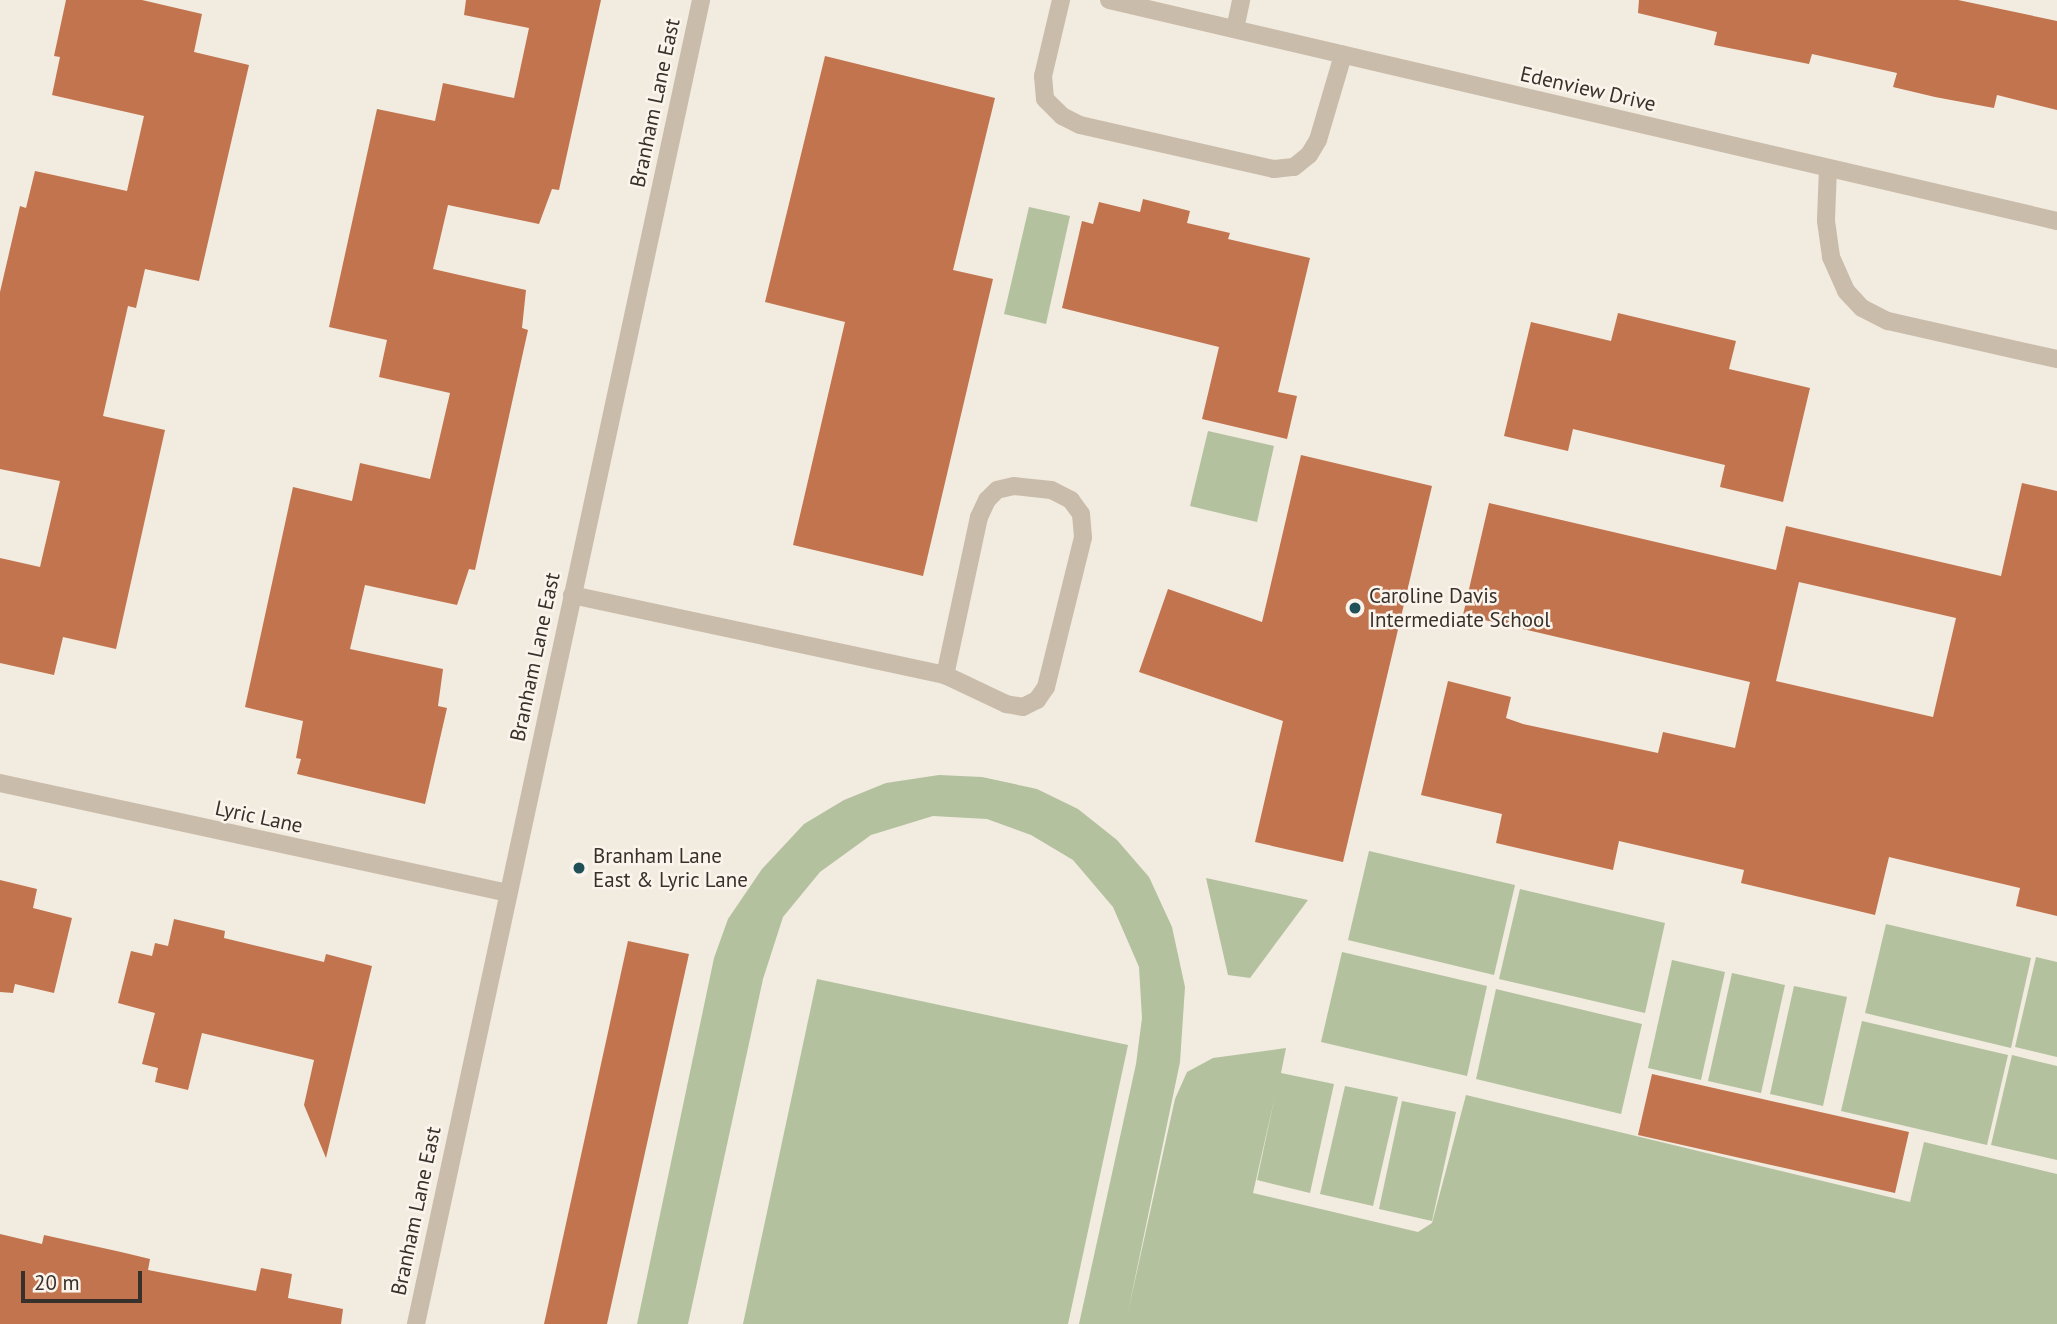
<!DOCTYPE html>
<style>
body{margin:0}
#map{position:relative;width:2057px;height:1324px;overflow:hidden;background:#f2ebdf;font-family:"PT Sans",sans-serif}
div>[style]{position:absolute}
.green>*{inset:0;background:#b3c19f}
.building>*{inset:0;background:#c1744e}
.minor>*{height:18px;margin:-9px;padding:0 9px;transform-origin:9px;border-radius:9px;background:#cabcab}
.dots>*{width:19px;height:19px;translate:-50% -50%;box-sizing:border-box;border:4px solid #faf4ec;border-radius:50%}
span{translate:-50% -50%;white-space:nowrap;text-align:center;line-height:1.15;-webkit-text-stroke:5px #faf4ec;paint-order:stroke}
.street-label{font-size:21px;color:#38302a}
.poi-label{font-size:21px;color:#38302a}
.left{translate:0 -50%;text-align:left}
.scale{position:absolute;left:21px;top:1271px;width:121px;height:32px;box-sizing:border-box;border:4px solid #38302a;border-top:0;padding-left:9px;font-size:21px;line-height:24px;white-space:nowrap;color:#38302a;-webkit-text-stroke:5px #faf4ec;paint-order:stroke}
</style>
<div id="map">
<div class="green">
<i style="clip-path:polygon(1029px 207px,1070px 216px,1046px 324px,1004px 314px)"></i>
<i style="clip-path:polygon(1208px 431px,1274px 446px,1257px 522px,1190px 506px)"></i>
<i style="clip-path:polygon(939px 775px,982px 777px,1037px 789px,1078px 809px,1117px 840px,1149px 877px,1172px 927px,1185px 987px,1180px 1062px,1128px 1312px,1175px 1099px,1187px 1072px,1213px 1058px,1286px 1048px,1281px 1073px,1334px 1084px,1310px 1193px,1257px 1180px,1275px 1096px,1253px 1193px,1418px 1232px,1432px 1223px,1466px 1095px,1910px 1202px,1924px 1142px,2057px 1174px,2057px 1324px,1079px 1324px,1136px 1064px,1142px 1018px,1139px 967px,1113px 907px,1073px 860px,1031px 835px,987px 819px,933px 816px,871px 835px,820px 872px,783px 917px,763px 979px,688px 1324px,637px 1324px,714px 958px,728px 919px,762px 869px,804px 824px,844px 800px,886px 783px)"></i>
<i style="clip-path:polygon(1369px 851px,1515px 885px,1494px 975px,1348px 940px)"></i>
<i style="clip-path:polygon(1206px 878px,1308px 900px,1250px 978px,1228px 975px)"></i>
<i style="clip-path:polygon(1520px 889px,1665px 923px,1645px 1013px,1499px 979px)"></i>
<i style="clip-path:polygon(1886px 924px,2031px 958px,2011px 1048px,1865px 1013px)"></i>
<i style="clip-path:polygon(1342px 952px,1487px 986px,1467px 1076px,1321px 1042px)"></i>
<i style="clip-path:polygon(2036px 957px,2057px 962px,2057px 1057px,2015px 1047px)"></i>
<i style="clip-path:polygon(1672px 960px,1725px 972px,1701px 1080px,1648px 1068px)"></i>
<i style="clip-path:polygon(1732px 973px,1785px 985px,1761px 1093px,1708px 1081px)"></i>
<i style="clip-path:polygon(817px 979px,1128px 1045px,1068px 1324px,743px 1324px)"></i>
<i style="clip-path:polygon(1794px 986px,1847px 997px,1823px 1106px,1770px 1094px)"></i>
<i style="clip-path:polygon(1496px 989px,1642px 1024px,1621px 1114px,1476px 1079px)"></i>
<i style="clip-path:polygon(1862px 1021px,2008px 1055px,1987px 1145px,1841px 1111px)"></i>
<i style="clip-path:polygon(2012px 1055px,2057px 1066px,2057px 1160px,1991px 1145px)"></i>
<i style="clip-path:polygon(1345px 1086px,1398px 1097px,1373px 1206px,1320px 1194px)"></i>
<i style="clip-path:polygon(1402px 1101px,1456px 1112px,1432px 1221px,1379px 1209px)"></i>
</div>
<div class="building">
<i style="clip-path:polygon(66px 0,142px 0,202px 14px,194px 52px,249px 65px,199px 281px,145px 269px,136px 308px,128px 306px,103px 416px,165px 430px,116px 649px,63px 637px,54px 675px,0 663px,0 558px,40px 567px,60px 481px,0 469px,0 292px,20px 206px,26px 208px,35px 171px,127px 191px,144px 116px,52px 95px,60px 57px,54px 56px)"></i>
<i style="clip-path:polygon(466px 0,601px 0,559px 190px,552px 189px,539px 224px,448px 205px,433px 269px,526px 290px,522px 328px,528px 330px,475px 570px,469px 569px,457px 605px,365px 585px,350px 649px,443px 669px,438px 706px,447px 708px,425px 804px,297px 774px,301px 759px,296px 758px,303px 721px,245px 707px,293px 487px,352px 501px,360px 463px,430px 479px,450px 393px,379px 377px,387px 340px,329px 327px,377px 109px,435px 121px,443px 83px,514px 98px,529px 28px,464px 15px)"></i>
<i style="clip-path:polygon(1639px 0,1958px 0,2057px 21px,2057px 110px,1997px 95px,1994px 108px,1935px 97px,1893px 87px,1897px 73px,1812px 54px,1809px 64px,1714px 45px,1717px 32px,1638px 13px)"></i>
<i style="clip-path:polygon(825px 56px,995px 98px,953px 270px,993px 279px,923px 576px,793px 545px,845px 322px,765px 302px)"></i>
<i style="clip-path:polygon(1143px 199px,1190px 211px,1187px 223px,1230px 233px,1228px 239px,1310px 258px,1278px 392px,1297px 396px,1287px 439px,1202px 419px,1219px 347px,1062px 308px,1082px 221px,1093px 224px,1099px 202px,1140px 212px)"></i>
<i style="clip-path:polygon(1618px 313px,1736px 341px,1729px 369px,1810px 388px,1783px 502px,1720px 487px,1725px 465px,1573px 429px,1568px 451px,1504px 436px,1531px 322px,1611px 341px)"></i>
<i style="clip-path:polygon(1301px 455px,1432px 486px,1343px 862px,1255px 842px,1283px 721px,1139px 672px,1168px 589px,1262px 622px)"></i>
<i style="clip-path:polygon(evenodd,2022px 483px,2057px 491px,2057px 916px,2016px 906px,2020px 888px,1889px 857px,1875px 915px,1741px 883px,1744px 870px,1619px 841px,1613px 870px,1496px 843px,1502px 814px,1421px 795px,1448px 681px,1511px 697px,1506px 718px,1523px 724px,1658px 753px,1663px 732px,1735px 748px,1750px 682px,1463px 615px,1489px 503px,1776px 570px,1786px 526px,2001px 576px,2022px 483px,1799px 582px,1956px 618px,1933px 717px,1776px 681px,1799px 582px)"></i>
<i style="clip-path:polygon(0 880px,37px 889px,33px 908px,72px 918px,54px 993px,15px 984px,13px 993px,0 992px)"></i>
<i style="clip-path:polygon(174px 919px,225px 931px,224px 938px,324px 962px,326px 954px,372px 966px,326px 1158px,304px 1105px,314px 1060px,202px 1033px,188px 1090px,155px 1082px,158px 1068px,142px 1064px,155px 1013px,118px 1003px,131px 951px,152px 956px,155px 943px,168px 946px)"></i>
<i style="clip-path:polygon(628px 941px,689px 954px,607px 1324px,544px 1324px)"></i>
<i style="clip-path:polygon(1652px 1074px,1909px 1132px,1895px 1193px,1638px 1135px)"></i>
<i style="clip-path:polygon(0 1234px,42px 1244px,44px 1235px,121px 1252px,150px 1259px,148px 1270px,256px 1291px,261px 1268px,292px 1274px,288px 1298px,343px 1309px,341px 1324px,0 1324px)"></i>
</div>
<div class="minor">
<i style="left:1061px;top:0;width:78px;rotate:103.3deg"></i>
<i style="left:1043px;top:76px;width:23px;rotate:85deg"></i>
<i style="left:1045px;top:99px;width:24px;rotate:45deg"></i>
<i style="left:1062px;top:116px;width:20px;rotate:27deg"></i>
<i style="left:1080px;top:125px;width:199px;rotate:12.8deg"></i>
<i style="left:1274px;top:169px;width:20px;rotate:-6deg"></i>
<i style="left:1294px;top:167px;width:19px;rotate:-39deg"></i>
<i style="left:1309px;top:155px;width:17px;rotate:-59deg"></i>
<i style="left:1318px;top:140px;width:89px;rotate:-73.6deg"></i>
<i style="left:1109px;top:0;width:973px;rotate:13.12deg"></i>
<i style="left:1235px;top:29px;width:30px;rotate:-78deg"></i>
<i style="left:1828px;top:168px;width:53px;rotate:92.2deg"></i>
<i style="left:1826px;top:221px;width:36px;rotate:82deg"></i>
<i style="left:1831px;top:257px;width:37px;rotate:66deg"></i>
<i style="left:1846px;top:291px;width:23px;rotate:47deg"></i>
<i style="left:1862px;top:308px;width:29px;rotate:27deg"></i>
<i style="left:1888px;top:321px;width:173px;rotate:12.7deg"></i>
<i style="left:572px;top:595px;width:381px;rotate:12.1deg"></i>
<i style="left:945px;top:675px;width:68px;rotate:25.4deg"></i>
<i style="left:1006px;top:704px;width:17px;rotate:10deg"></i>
<i style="left:1023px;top:707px;width:16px;rotate:-27deg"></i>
<i style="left:1037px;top:700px;width:16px;rotate:-55deg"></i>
<i style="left:1046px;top:687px;width:154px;rotate:-76.1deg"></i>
<i style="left:1083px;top:537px;width:23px;rotate:-95deg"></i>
<i style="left:1081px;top:514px;width:17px;rotate:-126deg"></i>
<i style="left:1071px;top:500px;width:22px;rotate:-153deg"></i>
<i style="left:1051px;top:490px;width:37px;rotate:-174deg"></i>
<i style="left:1014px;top:486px;width:17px;rotate:167deg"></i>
<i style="left:997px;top:490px;width:14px;rotate:135deg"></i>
<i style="left:987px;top:500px;width:19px;rotate:115deg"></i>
<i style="left:979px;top:517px;width:162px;rotate:102.1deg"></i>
<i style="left:0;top:783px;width:520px;rotate:12.22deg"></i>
<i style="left:416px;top:1324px;width:1354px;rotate:-77.85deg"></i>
</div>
<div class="dots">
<i style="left:1355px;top:608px;background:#215058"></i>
<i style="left:579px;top:868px;background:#215058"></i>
</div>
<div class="street-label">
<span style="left:1588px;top:89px;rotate:13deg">Edenview Drive</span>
<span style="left:655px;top:103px;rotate:-78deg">Branham Lane East</span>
<span style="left:535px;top:657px;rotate:-78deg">Branham Lane East</span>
<span style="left:259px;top:817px;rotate:12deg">Lyric Lane</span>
<span style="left:416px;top:1211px;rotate:-78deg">Branham Lane East</span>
</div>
<div class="poi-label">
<span class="left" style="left:1369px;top:608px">Caroline Davis<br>Intermediate School</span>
<span class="left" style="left:593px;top:868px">Branham Lane<br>East &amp; Lyric Lane</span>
</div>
<div class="scale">20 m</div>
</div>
